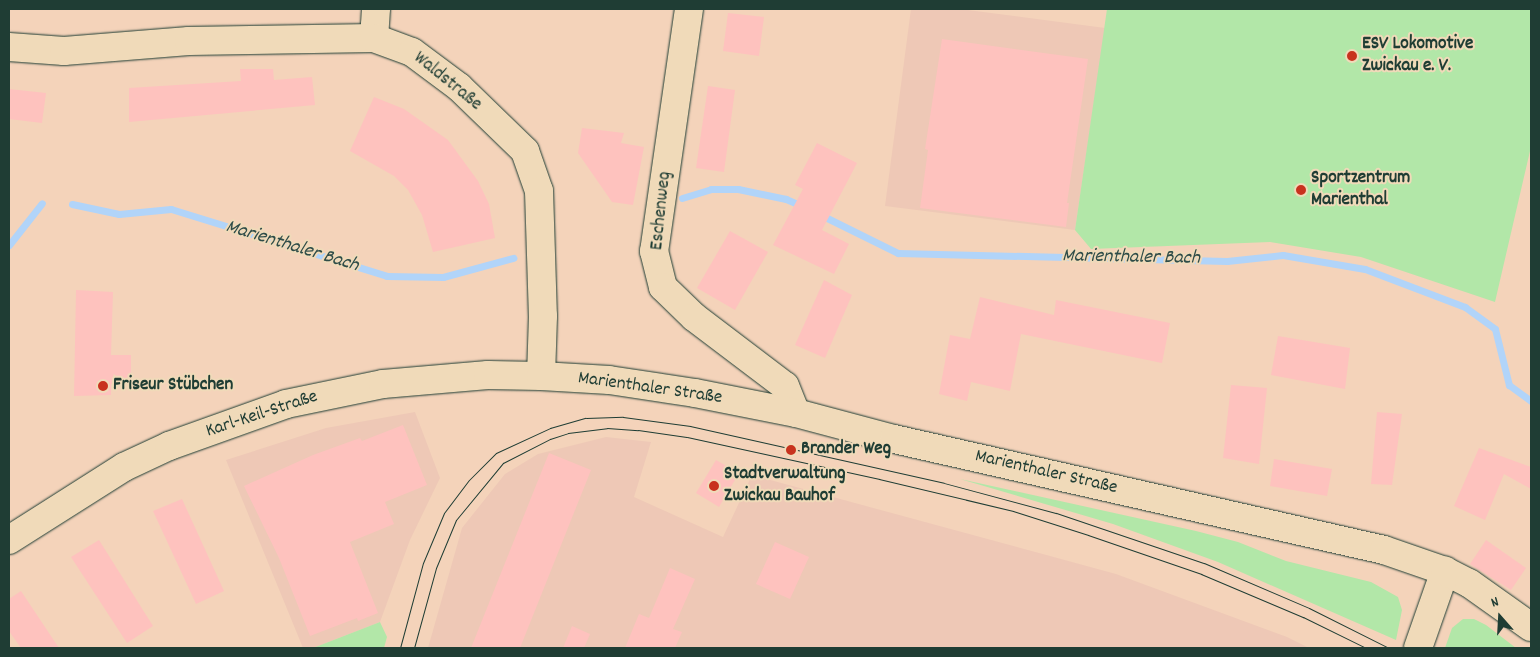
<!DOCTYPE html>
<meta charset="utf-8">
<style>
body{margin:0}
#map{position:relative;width:1540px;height:657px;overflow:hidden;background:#f4d3ba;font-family:Dekko,sans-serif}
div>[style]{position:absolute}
.built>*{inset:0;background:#eec8b6}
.green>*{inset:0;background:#b2e7a8}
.stream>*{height:7px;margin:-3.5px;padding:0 3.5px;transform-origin:3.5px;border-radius:3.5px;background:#b1d4f9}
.building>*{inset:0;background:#fec2be}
.roads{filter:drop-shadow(0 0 1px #1f3d34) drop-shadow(0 0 1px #1f3d34)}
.minor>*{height:28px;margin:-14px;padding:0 14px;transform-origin:14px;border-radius:14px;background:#f0dab9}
.major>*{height:28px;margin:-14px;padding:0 14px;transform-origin:14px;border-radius:14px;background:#f0dab9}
.tram>*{height:1px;margin:-0.5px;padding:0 0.5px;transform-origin:0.5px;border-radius:0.5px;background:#1f3d34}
.dots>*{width:14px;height:14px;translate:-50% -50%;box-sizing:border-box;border:2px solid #f0dab9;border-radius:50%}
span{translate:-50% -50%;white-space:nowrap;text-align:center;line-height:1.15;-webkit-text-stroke:4px #f0dab9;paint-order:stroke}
.poi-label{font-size:19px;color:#1f3d34;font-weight:700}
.left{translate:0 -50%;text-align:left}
.street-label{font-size:19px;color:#1f3d34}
.water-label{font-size:20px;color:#2e4c48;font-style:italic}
.frame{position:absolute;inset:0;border:10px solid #1f3d34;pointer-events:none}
.north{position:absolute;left:1475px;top:592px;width:50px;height:50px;-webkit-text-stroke:4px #f0dab9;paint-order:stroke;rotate:341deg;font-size:14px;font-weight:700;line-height:20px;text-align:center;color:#1f3d34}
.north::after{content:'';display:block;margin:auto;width:18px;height:22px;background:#1f3d34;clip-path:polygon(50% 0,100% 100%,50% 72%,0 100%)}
</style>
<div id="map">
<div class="built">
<i style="clip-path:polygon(911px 9px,960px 9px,1105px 28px,1075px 230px,885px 206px)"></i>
<i style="clip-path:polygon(415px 412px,440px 478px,410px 540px,380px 622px,313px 648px,303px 648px,226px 460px,326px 428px)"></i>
<i style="clip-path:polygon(606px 437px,651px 442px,634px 497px,723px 537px,752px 475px,1116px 574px,1287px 637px,1309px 648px,428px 648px,462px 528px,505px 474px,538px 454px)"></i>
</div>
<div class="green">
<i style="clip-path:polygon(1107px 9px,1531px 9px,1530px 151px,1495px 302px,1361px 257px,1270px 242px,1091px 249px,1075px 230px)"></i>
<i style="clip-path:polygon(960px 479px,1196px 531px,1238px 542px,1286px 561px,1371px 582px,1398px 597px,1402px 610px,1396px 640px,1218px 562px,1113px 524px)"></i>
<i style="clip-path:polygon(1463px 619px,1474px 619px,1486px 625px,1516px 648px,1445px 648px,1452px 628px)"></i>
<i style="clip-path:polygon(380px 622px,387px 637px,384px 648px,313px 648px)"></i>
</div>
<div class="stream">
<i style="left:682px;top:198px;width:30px;rotate:-17deg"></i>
<i style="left:711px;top:189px;width:27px"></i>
<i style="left:738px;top:189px;width:49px;rotate:11.8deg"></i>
<i style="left:786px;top:199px;width:17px;rotate:24deg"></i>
<i style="left:72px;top:204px;width:48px;rotate:12deg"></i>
<i style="left:119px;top:214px;width:52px;rotate:-5.5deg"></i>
<i style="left:171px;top:209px;width:226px;rotate:17.2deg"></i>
<i style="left:387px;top:276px;width:56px;rotate:1deg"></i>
<i style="left:443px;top:277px;width:73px;rotate:-15.2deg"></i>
<i style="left:821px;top:215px;width:86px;rotate:26.3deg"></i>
<i style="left:898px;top:253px;width:329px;rotate:1.4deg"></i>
<i style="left:1227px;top:261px;width:56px;rotate:-6.1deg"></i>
<i style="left:1283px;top:255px;width:83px;rotate:9.7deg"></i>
<i style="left:1365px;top:269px;width:107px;rotate:20.8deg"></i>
<i style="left:1465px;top:307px;width:37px;rotate:36deg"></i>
<i style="left:1495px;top:329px;width:58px;rotate:76deg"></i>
<i style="left:1509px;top:385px;width:27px;rotate:36deg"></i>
<i style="left:9px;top:245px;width:53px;rotate:-51.8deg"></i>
</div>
<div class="building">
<i style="clip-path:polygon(728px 13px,764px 17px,759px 56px,723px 51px)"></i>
<i style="clip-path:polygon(942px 39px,1088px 59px,1067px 203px,1069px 203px,1066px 227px,920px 208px,928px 150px,925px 149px)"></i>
<i style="clip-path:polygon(240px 69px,273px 69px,274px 80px,312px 77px,315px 105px,129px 122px,129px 88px,241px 81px)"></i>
<i style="clip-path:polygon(708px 86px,735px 90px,724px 172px,696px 168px)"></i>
<i style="clip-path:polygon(9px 89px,46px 93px,42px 123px,9px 119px)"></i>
<i style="clip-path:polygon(374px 97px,404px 109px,448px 140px,478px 181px,489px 204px,495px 238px,433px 252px,422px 215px,408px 190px,394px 176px,350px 151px)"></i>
<i style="clip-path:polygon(582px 128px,624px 133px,621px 143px,644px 147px,633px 205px,612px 202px,578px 153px)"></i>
<i style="clip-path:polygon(817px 143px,857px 163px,822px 230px,849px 244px,834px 274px,773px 245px,803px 189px,795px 185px)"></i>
<i style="clip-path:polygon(730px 231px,768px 252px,735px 310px,697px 288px)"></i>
<i style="clip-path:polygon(824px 280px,852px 295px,825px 358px,795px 345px)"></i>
<i style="clip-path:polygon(76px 290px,113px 292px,111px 355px,131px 355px,131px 384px,111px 384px,111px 395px,74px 396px)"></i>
<i style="clip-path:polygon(980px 297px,1054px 315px,1056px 300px,1170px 323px,1162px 363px,1021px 334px,1010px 391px,971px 382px,967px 401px,939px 394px,950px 335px,970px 339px)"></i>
<i style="clip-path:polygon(1278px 336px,1350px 348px,1345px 389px,1271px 375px)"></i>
<i style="clip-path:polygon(1231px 385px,1267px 388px,1259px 464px,1223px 458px)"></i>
<i style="clip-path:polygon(1377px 412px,1402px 414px,1392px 485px,1371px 484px)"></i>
<i style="clip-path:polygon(403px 425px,427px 485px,385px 502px,394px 524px,350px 542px,378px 613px,358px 621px,357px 618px,310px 636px,279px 558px,244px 486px,313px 455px,360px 438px,362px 441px)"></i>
<i style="clip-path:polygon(1479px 448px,1531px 467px,1531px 489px,1504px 474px,1485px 520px,1454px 506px)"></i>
<i style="clip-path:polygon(549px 453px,591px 470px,520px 648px,471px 648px)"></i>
<i style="clip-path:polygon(1274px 459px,1332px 469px,1327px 496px,1270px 486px)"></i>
<i style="clip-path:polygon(716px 460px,739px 473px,719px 507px,696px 493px)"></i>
<i style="clip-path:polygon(182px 499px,224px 591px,196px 604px,153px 511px)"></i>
<i style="clip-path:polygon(99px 540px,153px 626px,127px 643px,71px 557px)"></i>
<i style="clip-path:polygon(1486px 540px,1526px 568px,1511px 590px,1470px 564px)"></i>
<i style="clip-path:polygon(775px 542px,809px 557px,790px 599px,756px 584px)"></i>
<i style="clip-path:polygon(670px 568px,695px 579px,673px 629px,682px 632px,675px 648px,625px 648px,639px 614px,649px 618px)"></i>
<i style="clip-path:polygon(21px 591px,59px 648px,21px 648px,9px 631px,9px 599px)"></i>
<i style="clip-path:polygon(572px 626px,590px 634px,584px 648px,563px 648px)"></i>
</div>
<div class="roads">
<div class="minor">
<i style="left:689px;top:9px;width:245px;rotate:98.2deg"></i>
<i style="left:654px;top:251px;width:37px;rotate:76deg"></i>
<i style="left:663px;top:287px;width:43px;rotate:44.1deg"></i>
<i style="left:694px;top:317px;width:114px;rotate:37.2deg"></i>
<i style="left:785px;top:386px;width:29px;rotate:68deg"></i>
<i style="left:374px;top:38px;width:29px;rotate:-86deg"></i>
<i style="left:9px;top:47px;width:55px;rotate:4.2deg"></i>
<i style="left:64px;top:51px;width:125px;rotate:-4.6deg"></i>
<i style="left:189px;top:41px;width:185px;rotate:-0.9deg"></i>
<i style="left:374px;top:38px;width:40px;rotate:20.2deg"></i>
<i style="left:412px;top:52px;width:59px;rotate:36.7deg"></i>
<i style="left:459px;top:87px;width:92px;rotate:44.1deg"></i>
<i style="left:525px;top:151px;width:42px;rotate:70.7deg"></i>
<i style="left:539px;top:191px;width:125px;rotate:88.2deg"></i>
<i style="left:543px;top:316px;width:60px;rotate:91.9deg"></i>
<i style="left:1418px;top:648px;width:82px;rotate:-70.7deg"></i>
</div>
<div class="major">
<i style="left:9px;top:540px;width:136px;rotate:-32.4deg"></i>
<i style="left:124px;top:467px;width:50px;rotate:-25deg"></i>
<i style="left:169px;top:446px;width:124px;rotate:-19.7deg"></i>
<i style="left:286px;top:404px;width:99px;rotate:-11.7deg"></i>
<i style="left:383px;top:384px;width:105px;rotate:-4.9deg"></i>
<i style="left:488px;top:375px;width:53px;rotate:1.1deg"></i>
<i style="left:541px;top:376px;width:68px;rotate:3.4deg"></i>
<i style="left:609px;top:380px;width:87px;rotate:8.6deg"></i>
<i style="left:695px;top:393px;width:103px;rotate:11.2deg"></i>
<i style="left:796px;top:413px;width:101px;rotate:14.9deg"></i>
<i style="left:894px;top:439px;width:502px;rotate:12.76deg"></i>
<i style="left:1384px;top:550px;width:65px;rotate:19deg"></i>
<i style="left:1445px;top:571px;width:27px;rotate:27deg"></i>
<i style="left:1469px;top:583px;width:76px;rotate:35.4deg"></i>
</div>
</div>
<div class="tram">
<i style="left:400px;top:648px;width:88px;rotate:-74.9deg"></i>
<i style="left:423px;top:563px;width:54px;rotate:-67.2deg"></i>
<i style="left:444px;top:513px;width:41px;rotate:-52.9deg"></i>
<i style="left:469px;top:480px;width:38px;rotate:-45deg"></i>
<i style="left:496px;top:453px;width:60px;rotate:-24.8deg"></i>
<i style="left:550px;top:428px;width:37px;rotate:-16deg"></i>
<i style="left:586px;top:418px;width:37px;rotate:-2deg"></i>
<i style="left:623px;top:417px;width:68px;rotate:7.7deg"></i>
<i style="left:690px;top:426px;width:260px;rotate:12.6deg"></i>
<i style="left:944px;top:483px;width:116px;rotate:15deg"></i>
<i style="left:1056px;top:513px;width:156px;rotate:18.7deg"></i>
<i style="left:1204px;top:563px;width:114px;rotate:23.2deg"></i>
<i style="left:1309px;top:608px;width:89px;rotate:26.6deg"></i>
<i style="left:414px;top:648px;width:83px;rotate:-74.6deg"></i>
<i style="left:436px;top:568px;width:52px;rotate:-67.4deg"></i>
<i style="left:456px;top:520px;width:74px;rotate:-50.5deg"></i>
<i style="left:503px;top:463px;width:53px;rotate:-27.1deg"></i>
<i style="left:550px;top:439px;width:19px;rotate:-18deg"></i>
<i style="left:568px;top:433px;width:39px;rotate:-7deg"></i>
<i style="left:607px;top:428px;width:31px;rotate:4deg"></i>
<i style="left:638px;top:430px;width:49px;rotate:8.1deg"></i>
<i style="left:687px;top:437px;width:197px;rotate:12.3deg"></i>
<i style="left:879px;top:479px;width:138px;rotate:13.4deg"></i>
<i style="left:1013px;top:511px;width:79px;rotate:17.7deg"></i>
<i style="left:1088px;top:535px;width:120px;rotate:19deg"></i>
<i style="left:1201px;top:574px;width:111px;rotate:22.9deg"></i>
<i style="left:1303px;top:617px;width:70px;rotate:26.2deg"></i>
</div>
<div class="dots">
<i style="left:1352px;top:56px;background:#c8321e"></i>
<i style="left:1301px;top:190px;background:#c8321e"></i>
<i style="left:103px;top:386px;background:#c8321e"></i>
<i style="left:791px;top:450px;background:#c8321e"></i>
<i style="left:714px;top:486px;background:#c8321e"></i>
</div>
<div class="poi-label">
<span class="left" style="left:1362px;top:56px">ESV Lokomotive<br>Zwickau e. V.</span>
<span class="left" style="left:1311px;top:190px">Sportzentrum<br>Marienthal</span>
<span class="left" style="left:113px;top:386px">Friseur Stübchen</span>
<span class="left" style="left:801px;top:450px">Brander Weg</span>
<span class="left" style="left:724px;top:486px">Stadtverwaltung<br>Zwickau Bauhof</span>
</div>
<div class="street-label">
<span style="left:447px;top:82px;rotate:39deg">Waldstraße</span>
<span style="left:662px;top:211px;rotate:-84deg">Eschenweg</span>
<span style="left:650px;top:389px;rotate:8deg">Marienthaler Straße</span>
<span style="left:262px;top:415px;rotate:-18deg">Karl-Keil-Straße</span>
<span style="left:1046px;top:473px;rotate:13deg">Marienthaler Straße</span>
</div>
<div class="water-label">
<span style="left:292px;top:247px;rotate:17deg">Marienthaler Bach</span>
<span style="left:1131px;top:258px;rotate:1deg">Marienthaler Bach</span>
</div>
<div class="frame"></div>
<div class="north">N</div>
</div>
